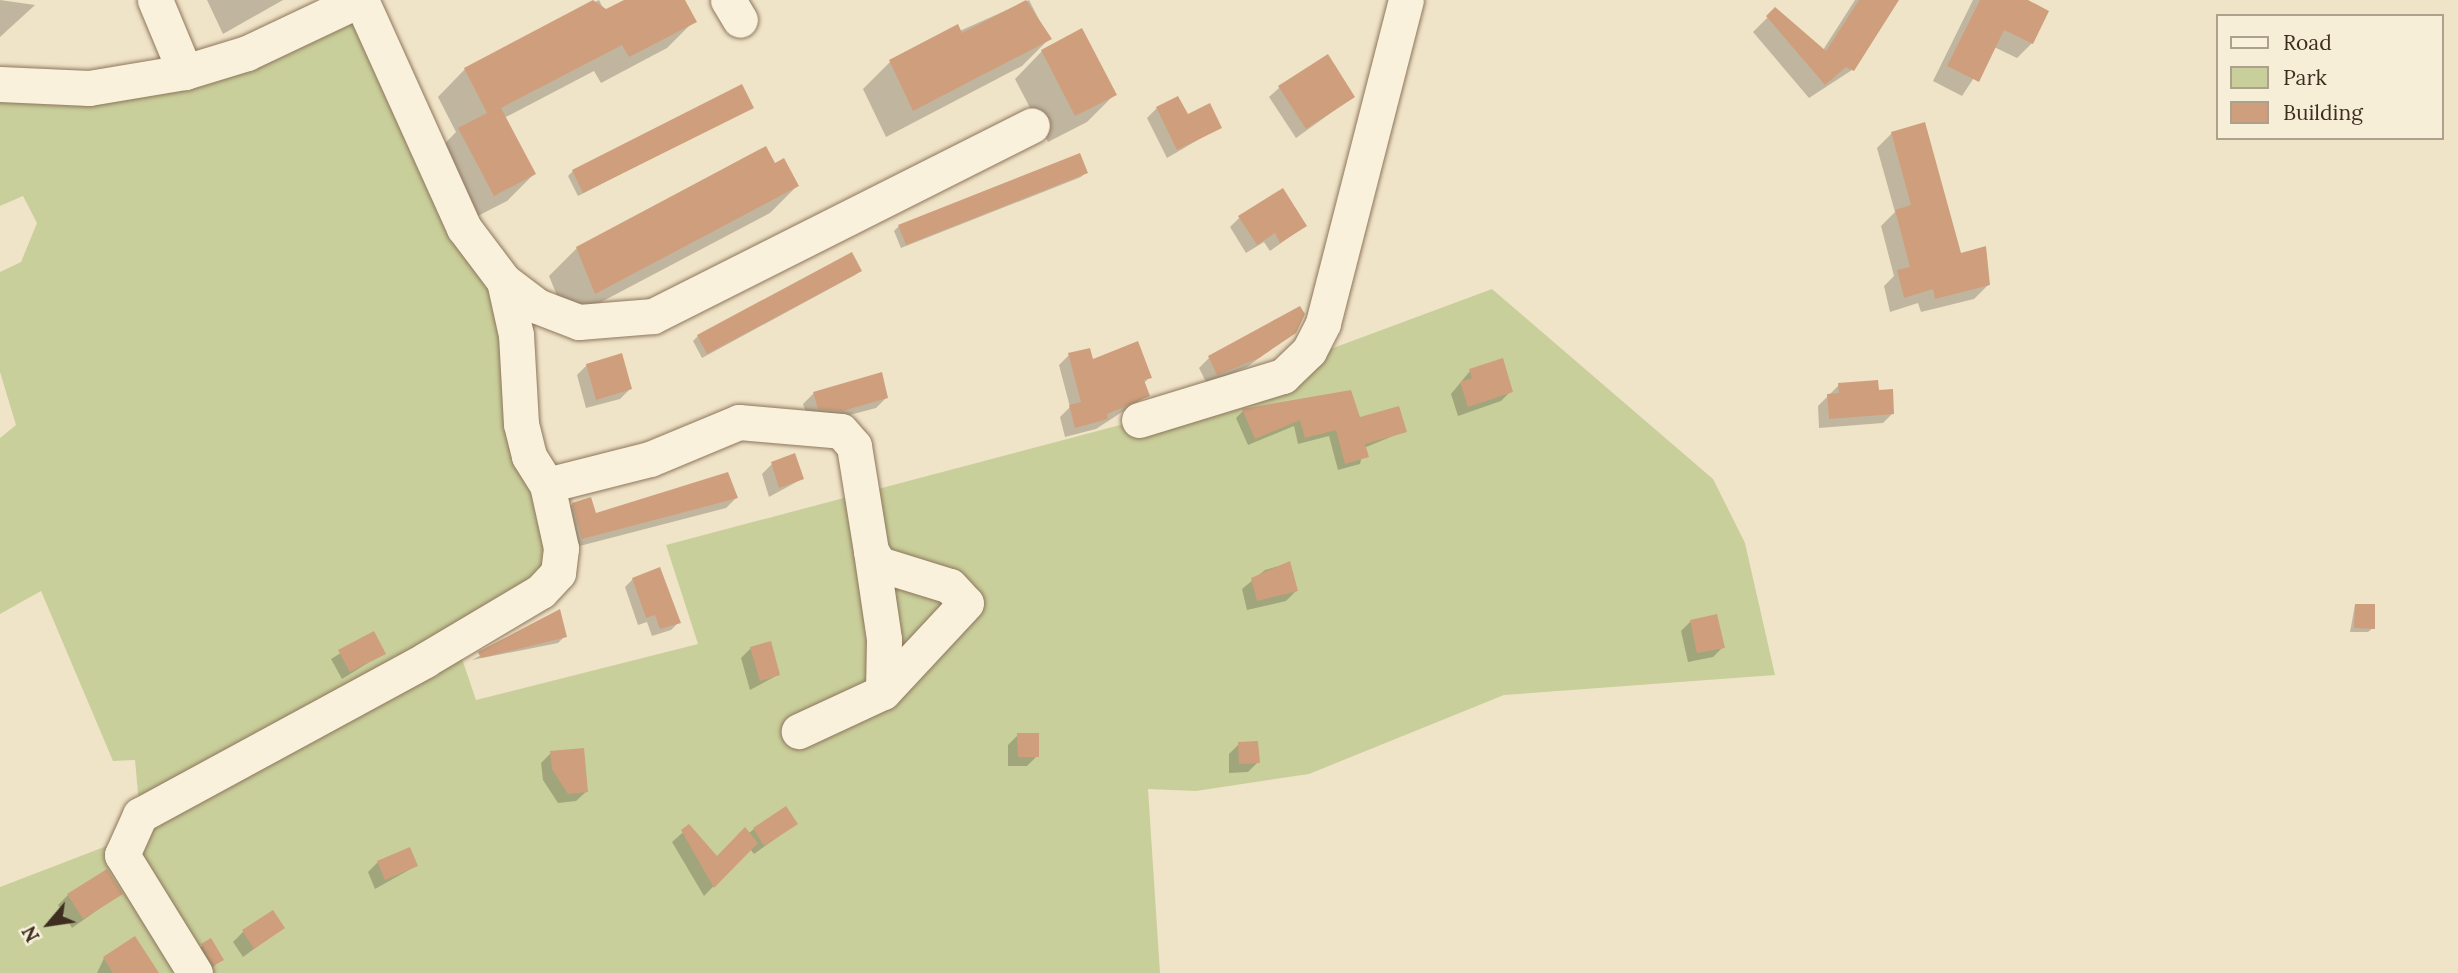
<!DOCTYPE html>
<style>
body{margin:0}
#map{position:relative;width:2458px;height:973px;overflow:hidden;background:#f0e4c8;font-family:Lora,serif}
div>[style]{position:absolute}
.green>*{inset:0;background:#c9cf9b}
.shadow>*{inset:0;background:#0003}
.building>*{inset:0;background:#cf9f7d}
.roads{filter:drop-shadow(0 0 2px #8d765c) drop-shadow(0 0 2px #8d765c)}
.minor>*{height:35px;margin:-17.5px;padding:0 17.5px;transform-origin:17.5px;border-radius:17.5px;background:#faf1dc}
span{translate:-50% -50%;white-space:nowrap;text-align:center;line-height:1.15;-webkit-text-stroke:7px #f7eed8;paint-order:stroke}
.legend{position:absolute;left:2216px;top:14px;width:228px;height:126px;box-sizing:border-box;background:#f7eed8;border:2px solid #ada18e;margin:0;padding:9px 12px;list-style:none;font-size:21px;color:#3d2e20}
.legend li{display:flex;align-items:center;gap:14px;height:35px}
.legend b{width:35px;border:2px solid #ada18e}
.north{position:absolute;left:14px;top:889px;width:70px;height:70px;-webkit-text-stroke:5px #f7eed8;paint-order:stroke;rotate:241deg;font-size:19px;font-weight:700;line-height:28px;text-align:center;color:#3d2e20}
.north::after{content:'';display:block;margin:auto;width:24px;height:32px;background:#3d2e20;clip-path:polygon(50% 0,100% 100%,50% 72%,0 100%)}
</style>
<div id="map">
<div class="green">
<i style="clip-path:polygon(359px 0,504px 281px,558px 573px,456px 641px,476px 700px,698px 644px,666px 545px,1139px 420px,1492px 289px,1713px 479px,1745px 543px,1775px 675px,1504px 695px,1309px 774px,1196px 791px,1148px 789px,1160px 973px,0 973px,0 887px,125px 839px,140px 815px,135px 760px,113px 761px,41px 591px,0 614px,0 438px,16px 425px,0 372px,0 272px,21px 262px,37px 223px,23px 196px,0 206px,0 97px,89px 88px)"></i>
</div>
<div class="shadow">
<i style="clip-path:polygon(0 0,35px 5px,0 37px)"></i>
<i style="clip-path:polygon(207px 0,283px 0,223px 34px)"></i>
<i style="clip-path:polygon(599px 0,605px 12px,628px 0,683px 0,694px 21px,667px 48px,601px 83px,594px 71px,504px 118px,534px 174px,507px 201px,466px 222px,432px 157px,456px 132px,438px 97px,465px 69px)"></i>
<i style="clip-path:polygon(1029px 0,1049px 39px,1022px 66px,886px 137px,863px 89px,890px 62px)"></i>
<i style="clip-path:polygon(1855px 0,1897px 0,1852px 70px,1809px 98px,1753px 32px,1776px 9px,1823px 50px)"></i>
<i style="clip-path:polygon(1973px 0,2024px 0,2032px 43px,2017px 58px,1994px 47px,1962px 96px,1933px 81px)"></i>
<i style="clip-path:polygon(1042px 51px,1114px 95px,1087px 122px,1048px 142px,1015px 79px)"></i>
<i style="clip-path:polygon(1279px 88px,1353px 97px,1296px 138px,1269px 97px)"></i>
<i style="clip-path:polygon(752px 107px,578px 196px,568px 176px,573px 171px)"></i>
<i style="clip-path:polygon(1157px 108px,1187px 117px,1220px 127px,1167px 158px,1147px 118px)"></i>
<i style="clip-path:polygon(1892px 133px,1960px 255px,1989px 284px,1974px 299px,1921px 312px,1918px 303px,1890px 312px,1884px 286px,1894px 276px,1881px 226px,1895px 212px,1877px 148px)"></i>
<i style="clip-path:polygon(1079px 155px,1086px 172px,1081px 177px,901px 248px,894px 231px,898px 227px)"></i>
<i style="clip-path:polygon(775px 165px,797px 186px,770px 213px,567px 320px,549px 276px,577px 248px)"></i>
<i style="clip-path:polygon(1240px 217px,1305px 226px,1270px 251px,1264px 242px,1246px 253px,1230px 227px)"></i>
<i style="clip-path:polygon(851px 255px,860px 271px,855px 275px,702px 358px,693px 341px,698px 336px)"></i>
<i style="clip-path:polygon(1294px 332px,1247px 367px,1207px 384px,1199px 368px,1209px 358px)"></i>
<i style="clip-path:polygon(1069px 355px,1150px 377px,1144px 383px,1148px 395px,1096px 429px,1065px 437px,1060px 417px,1070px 407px,1059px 365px)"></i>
<i style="clip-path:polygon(587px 365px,630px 389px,620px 399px,586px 408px,577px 375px)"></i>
<i style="clip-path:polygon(1470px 371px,1511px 391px,1501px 401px,1458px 416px,1451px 394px)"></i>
<i style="clip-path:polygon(881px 374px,886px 398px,876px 408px,831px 420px,808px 418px,803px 404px,813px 394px)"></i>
<i style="clip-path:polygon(1839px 385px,1877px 392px,1893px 413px,1883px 423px,1819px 428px,1818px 406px)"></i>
<i style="clip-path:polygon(1243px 411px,1359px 420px,1405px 431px,1364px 448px,1360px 464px,1338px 470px,1329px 436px,1298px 444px,1294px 426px,1248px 445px,1236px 418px)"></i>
<i style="clip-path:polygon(772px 464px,802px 479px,769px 497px,762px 474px)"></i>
<i style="clip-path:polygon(736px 498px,726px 508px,572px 548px,562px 514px,572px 504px,595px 515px)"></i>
<i style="clip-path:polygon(1289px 563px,1296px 591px,1286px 601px,1247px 610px,1242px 589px,1265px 570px)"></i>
<i style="clip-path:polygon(633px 579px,679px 622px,671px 630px,652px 636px,647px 622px,638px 625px,625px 587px)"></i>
<i style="clip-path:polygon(2355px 605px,2373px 628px,2368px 632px,2350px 632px)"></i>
<i style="clip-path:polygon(559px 611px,565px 636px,558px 643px,472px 660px)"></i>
<i style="clip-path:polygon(1691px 621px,1723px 647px,1713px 657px,1688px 662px,1681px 631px)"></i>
<i style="clip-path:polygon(373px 633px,384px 653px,342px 679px,331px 659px)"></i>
<i style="clip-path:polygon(751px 648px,778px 675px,750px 690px,741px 658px)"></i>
<i style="clip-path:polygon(1018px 735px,1037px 756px,1027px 766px,1008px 766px,1008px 745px)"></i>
<i style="clip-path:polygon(1239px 744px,1258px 762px,1248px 772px,1229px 773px,1229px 754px)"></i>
<i style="clip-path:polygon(551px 753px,587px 791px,576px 801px,558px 803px,543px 780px,541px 763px)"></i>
<i style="clip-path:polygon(796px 824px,754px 854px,750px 849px,704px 896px,672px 842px,689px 827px,717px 858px,754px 829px)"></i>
<i style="clip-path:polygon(378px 862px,416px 866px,375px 889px,368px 872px)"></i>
<i style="clip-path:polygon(120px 894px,72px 928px,58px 905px,68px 895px)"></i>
<i style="clip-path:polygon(283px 928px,243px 957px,233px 942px,243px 932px)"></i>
<i style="clip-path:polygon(134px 938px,157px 973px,97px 973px,104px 958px)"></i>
<i style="clip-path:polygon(202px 946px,221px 959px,211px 969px,192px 956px)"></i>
</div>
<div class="building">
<i style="clip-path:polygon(593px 0,606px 9px,624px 0,685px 0,697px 22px,629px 57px,622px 45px,501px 108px,536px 174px,494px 196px,458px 128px,487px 113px,464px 68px)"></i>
<i style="clip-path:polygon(1026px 0,1052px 39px,913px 111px,889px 60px,958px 24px,962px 33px)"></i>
<i style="clip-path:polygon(1859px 0,1899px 0,1854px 71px,1846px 67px,1825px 85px,1766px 16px,1775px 7px,1826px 51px)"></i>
<i style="clip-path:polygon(1980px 0,2028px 0,2049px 11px,2033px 44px,2004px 30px,1979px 82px,1947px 66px)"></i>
<i style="clip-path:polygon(1082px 28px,1117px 95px,1075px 116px,1041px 50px)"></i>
<i style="clip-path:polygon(1328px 54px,1355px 97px,1306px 129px,1278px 86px)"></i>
<i style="clip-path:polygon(742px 84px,754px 108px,583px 193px,572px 170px)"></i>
<i style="clip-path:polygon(1178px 96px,1188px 114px,1210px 103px,1222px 128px,1177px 150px,1156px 107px)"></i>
<i style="clip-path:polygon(1925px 122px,1961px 253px,1986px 246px,1990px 285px,1935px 299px,1933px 289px,1904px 298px,1897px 270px,1910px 267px,1895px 210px,1911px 205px,1891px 132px)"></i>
<i style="clip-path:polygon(766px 146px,775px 163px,784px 158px,799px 186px,595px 294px,576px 247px)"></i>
<i style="clip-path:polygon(1080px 153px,1088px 173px,906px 245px,898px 225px)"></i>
<i style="clip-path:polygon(1283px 188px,1307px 226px,1280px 243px,1275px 233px,1257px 245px,1238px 216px)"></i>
<i style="clip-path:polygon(852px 252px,862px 271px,707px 354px,697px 335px)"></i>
<i style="clip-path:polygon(1300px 306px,1305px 314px,1296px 333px,1259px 358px,1217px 375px,1208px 356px)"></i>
<i style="clip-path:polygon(1138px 341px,1152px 378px,1144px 380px,1150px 396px,1107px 414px,1108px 419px,1075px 428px,1069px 405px,1081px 402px,1068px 353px,1090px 348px,1093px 359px)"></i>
<i style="clip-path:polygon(622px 353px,632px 389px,596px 400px,586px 364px)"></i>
<i style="clip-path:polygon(1503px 358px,1513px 392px,1468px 407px,1460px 382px,1472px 378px,1469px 369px)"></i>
<i style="clip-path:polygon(882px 372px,888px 398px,842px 411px,818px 409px,813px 392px)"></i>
<i style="clip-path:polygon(1878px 380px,1879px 390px,1893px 389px,1894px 414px,1829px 419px,1827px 394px,1839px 393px,1838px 383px)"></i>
<i style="clip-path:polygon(1351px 390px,1360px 417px,1399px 406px,1407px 432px,1365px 444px,1369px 457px,1345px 464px,1336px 430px,1305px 438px,1300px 420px,1255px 439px,1242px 409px)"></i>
<i style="clip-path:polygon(795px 453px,804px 479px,779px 488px,771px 462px)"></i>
<i style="clip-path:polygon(728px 472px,738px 498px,582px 539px,572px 503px,591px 497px,596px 513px)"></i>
<i style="clip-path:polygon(1290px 561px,1298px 591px,1257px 601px,1251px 578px)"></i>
<i style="clip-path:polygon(660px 567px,681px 623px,660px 629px,655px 615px,646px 618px,632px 578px)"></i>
<i style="clip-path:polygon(2355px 604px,2375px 604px,2375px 629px,2354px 628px)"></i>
<i style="clip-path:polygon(560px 609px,567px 637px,481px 658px,478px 652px)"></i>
<i style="clip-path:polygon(1717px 614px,1725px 648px,1697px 653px,1690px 620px)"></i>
<i style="clip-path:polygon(374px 631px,386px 654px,350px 672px,338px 650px)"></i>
<i style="clip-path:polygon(771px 641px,780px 675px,760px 681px,750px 647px)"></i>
<i style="clip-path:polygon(1017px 733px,1039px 733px,1039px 757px,1018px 757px)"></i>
<i style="clip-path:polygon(1258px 741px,1260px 763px,1239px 764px,1238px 742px)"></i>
<i style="clip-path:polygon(584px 748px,588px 792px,568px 794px,552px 769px,550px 751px)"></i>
<i style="clip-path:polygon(786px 806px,798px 824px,764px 846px,753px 828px)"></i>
<i style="clip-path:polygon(689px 824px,717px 856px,745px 827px,758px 843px,714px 888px,681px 830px)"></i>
<i style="clip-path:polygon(410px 847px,418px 866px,385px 880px,377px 861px)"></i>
<i style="clip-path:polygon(107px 869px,123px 894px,83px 919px,67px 894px)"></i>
<i style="clip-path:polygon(273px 910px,285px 928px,254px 949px,242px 930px)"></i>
<i style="clip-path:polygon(135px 936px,159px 973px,113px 973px,103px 957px)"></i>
<i style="clip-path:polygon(211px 938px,224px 960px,213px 966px,201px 944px)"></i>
</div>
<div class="roads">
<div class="minor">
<i style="left:155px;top:0;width:78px;rotate:67.4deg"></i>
<i style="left:361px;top:0;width:250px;rotate:65.7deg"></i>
<i style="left:464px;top:228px;width:66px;rotate:53deg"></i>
<i style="left:504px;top:281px;width:41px;rotate:37.1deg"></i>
<i style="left:537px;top:306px;width:45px;rotate:20.9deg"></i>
<i style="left:579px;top:322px;width:74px;rotate:-4.6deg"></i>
<i style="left:653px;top:316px;width:424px;rotate:-26.7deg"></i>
<i style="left:728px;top:0;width:23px;rotate:59deg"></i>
<i style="left:0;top:84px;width:89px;rotate:2.6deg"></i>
<i style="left:89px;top:88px;width:97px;rotate:-9.5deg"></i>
<i style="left:185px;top:72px;width:65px;rotate:-17deg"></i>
<i style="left:247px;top:53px;width:124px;rotate:-25.3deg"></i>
<i style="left:1139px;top:420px;width:151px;rotate:-17deg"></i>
<i style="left:1283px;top:376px;width:36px;rotate:-44deg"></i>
<i style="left:1309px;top:351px;width:31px;rotate:-63deg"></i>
<i style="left:1323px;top:323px;width:333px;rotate:-75.6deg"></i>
<i style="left:547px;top:485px;width:106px;rotate:-14.2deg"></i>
<i style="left:650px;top:459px;width:96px;rotate:-22.6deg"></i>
<i style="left:739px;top:422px;width:102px;rotate:5deg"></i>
<i style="left:841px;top:431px;width:20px;rotate:49deg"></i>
<i style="left:854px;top:446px;width:106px;rotate:80.8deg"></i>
<i style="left:871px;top:551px;width:15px;rotate:58deg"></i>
<i style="left:879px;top:564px;width:74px;rotate:17.2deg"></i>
<i style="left:950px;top:586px;width:23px;rotate:47deg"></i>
<i style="left:966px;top:603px;width:122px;rotate:133deg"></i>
<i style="left:883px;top:692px;width:93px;rotate:155.1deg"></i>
<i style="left:871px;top:551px;width:89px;rotate:81.6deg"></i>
<i style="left:884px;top:639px;width:53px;rotate:91.1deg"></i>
<i style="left:195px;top:973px;width:139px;rotate:-121.7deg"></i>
<i style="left:122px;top:855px;width:44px;rotate:-65.8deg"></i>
<i style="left:140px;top:815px;width:324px;rotate:-28.5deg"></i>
<i style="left:425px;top:660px;width:135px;rotate:-30.7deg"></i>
<i style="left:541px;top:591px;width:25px;rotate:-47deg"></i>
<i style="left:558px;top:573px;width:25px;rotate:-83deg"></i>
<i style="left:561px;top:548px;width:65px;rotate:-102.5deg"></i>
<i style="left:547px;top:485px;width:34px;rotate:-122deg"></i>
<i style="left:529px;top:456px;width:33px;rotate:-104deg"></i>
<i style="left:521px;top:424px;width:89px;rotate:-93.2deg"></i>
<i style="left:516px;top:335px;width:55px;rotate:-102.5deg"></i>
</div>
</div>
<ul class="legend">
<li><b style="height:9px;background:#faf1dc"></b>Road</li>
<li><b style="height:19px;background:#c9cf9b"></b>Park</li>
<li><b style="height:19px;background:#cf9f7d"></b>Building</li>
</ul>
<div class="north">N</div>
</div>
